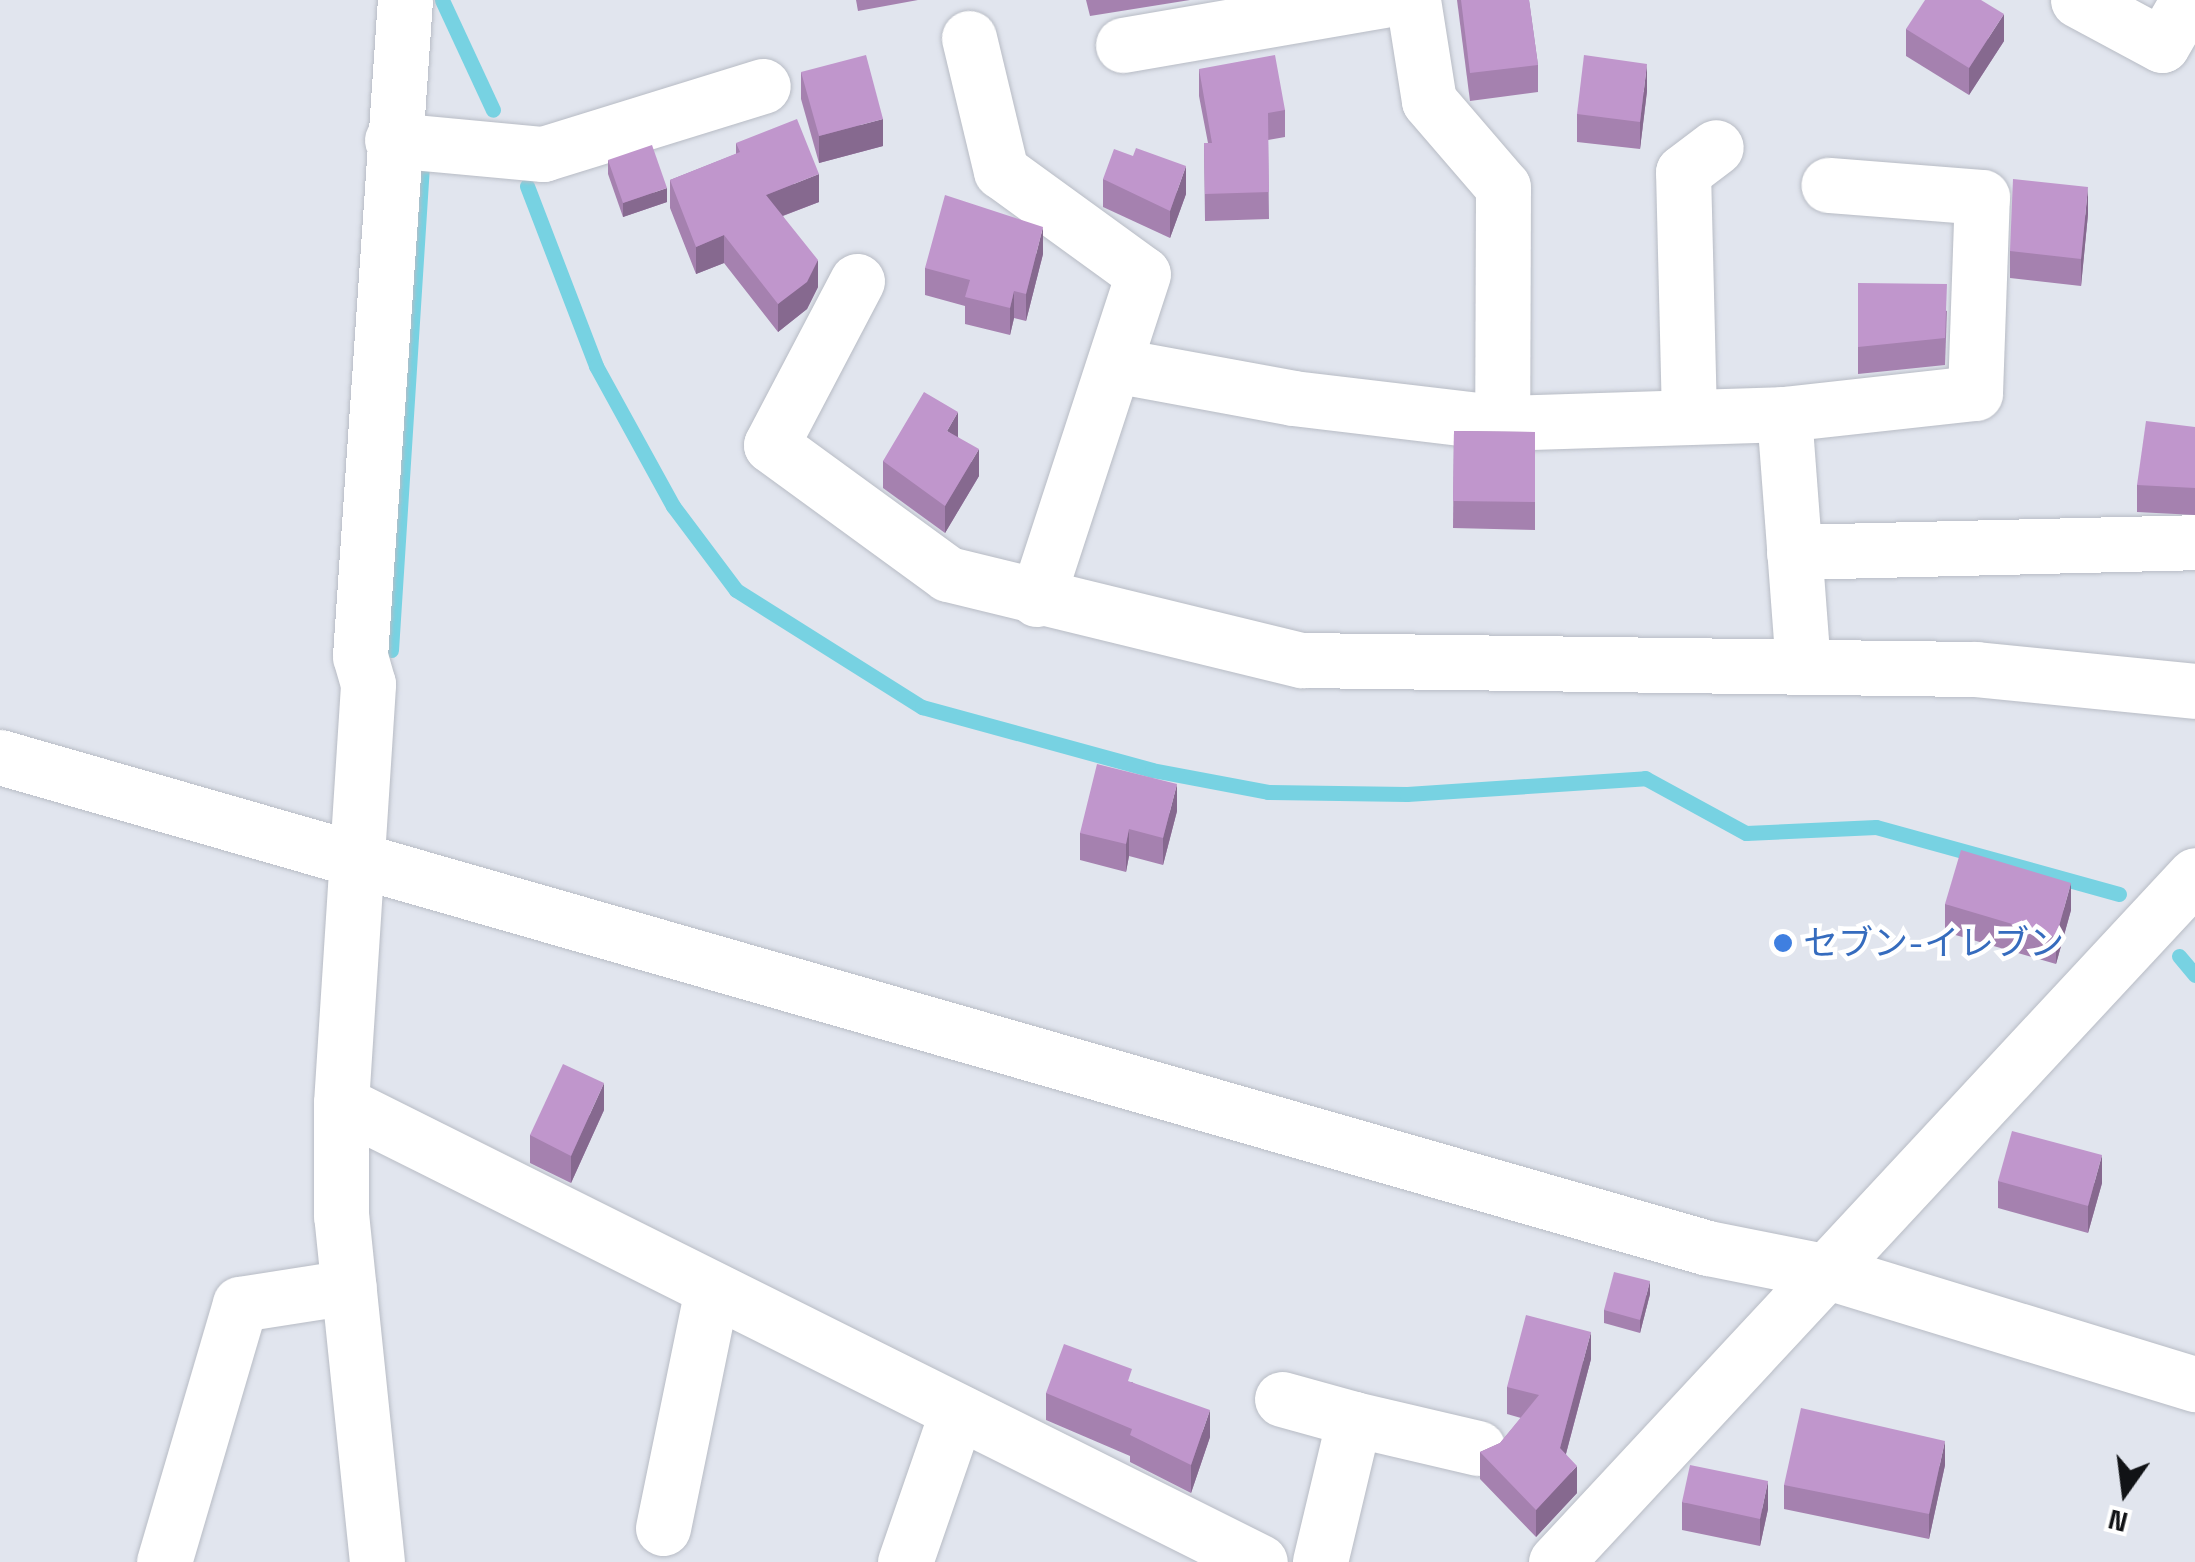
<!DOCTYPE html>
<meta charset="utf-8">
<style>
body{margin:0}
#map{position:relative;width:2195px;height:1562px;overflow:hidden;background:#e1e5ee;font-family:"Space Grotesk","Noto Sans JP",sans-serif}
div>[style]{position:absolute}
.stream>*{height:15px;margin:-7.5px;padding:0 7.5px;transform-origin:7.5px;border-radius:7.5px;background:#77d2e2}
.roads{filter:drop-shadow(0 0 2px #b8bcc5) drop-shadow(0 0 2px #b8bcc5)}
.street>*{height:55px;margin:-27.5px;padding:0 27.5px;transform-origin:27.5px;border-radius:27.5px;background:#fff}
.secondary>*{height:55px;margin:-27.5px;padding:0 27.5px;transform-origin:27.5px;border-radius:27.5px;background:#fff}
.wall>*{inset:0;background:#a581af}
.shaded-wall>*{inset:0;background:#86698f}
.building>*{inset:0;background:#c096cc}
.dots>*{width:28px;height:28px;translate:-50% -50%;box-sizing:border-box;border:5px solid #fff;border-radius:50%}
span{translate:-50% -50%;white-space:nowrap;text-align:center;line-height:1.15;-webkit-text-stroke:9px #fff;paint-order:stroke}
.shop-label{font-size:35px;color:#366cbe}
.left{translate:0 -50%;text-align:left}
.north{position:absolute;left:2075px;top:1442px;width:100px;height:100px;-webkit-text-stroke:8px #fff;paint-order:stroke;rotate:194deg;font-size:28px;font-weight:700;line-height:40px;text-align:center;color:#111316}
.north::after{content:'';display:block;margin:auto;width:35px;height:45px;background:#111316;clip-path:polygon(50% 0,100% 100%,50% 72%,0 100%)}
</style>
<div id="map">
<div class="stream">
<i style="left:442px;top:0;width:121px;rotate:65.1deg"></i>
<i style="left:527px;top:186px;width:193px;rotate:69deg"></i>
<i style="left:596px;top:366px;width:160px;rotate:61.2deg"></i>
<i style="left:673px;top:506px;width:105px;rotate:53.1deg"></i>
<i style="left:736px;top:590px;width:220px;rotate:32.2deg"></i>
<i style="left:922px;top:707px;width:238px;rotate:15.3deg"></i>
<i style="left:1152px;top:770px;width:118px;rotate:10.7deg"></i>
<i style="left:1268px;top:792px;width:139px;rotate:0.8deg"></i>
<i style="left:1407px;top:794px;width:239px;rotate:-3.8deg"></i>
<i style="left:1645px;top:778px;width:115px;rotate:28.6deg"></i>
<i style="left:1746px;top:833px;width:130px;rotate:-2.6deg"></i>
<i style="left:1876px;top:827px;width:252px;rotate:15.4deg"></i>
<i style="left:391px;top:650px;width:501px;rotate:-86.34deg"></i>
<i style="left:2179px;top:956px;width:25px;rotate:50deg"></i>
</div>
<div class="roads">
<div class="street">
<i style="left:1413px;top:0;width:102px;rotate:81deg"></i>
<i style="left:1429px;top:101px;width:113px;rotate:49.3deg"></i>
<i style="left:1503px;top:187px;width:236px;rotate:90.2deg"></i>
<i style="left:2078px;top:0;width:95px;rotate:28.2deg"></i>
<i style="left:2162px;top:45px;width:52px;rotate:-60deg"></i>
<i style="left:969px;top:38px;width:137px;rotate:76.5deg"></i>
<i style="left:1001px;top:171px;width:175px;rotate:36deg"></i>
<i style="left:1143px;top:274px;width:342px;rotate:108.1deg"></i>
<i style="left:1123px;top:45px;width:264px;rotate:-9.8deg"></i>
<i style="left:392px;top:140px;width:152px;rotate:5.3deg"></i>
<i style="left:543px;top:154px;width:230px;rotate:-17.2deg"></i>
<i style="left:857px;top:281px;width:185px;rotate:117.7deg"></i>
<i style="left:771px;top:445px;width:219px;rotate:36.1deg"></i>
<i style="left:948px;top:574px;width:364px;rotate:13.7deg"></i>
<i style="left:1302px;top:660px;width:674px;rotate:0.77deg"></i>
<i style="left:1976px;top:669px;width:220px;rotate:5.7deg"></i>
<i style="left:1114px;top:365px;width:182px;rotate:10.4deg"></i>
<i style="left:1293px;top:398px;width:210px;rotate:6.8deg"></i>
<i style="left:1502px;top:423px;width:282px;rotate:-1.8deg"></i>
<i style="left:1784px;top:414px;width:252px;rotate:85.7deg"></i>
<i style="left:1784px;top:414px;width:192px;rotate:-6.3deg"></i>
<i style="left:1975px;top:393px;width:196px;rotate:-88deg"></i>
<i style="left:1982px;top:197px;width:154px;rotate:-175.5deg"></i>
<i style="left:1689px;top:416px;width:244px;rotate:-91.4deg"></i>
<i style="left:1683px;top:172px;width:41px;rotate:-37.1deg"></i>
<i style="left:1794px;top:552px;width:401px;rotate:-1.4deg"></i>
<i style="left:341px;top:1103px;width:1027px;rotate:26.54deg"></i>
<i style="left:1282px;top:1399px;width:75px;rotate:15.5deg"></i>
<i style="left:1354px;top:1419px;width:147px;rotate:103.4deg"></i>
<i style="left:1354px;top:1419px;width:127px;rotate:13.2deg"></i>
<i style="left:663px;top:1528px;width:243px;rotate:-78.4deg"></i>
<i style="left:164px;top:1562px;width:269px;rotate:-73.6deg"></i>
<i style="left:240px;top:1304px;width:110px;rotate:-8.9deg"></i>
<i style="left:377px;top:1562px;width:348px;rotate:-95.9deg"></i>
<i style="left:341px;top:1216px;width:113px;rotate:-90deg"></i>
<i style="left:341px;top:1103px;width:420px;rotate:-86.3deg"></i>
<i style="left:368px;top:684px;width:29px;rotate:-106deg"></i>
<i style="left:360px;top:656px;width:658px;rotate:-86.08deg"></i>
<i style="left:905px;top:1562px;width:159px;rotate:-70.9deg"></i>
</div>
<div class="secondary">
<i style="left:0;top:757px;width:1777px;rotate:16.04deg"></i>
<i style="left:1708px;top:1248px;width:122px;rotate:11.3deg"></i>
<i style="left:1828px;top:1272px;width:384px;rotate:17deg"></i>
<i style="left:1556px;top:1562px;width:938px;rotate:-47.07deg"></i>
</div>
</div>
<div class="wall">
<i style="clip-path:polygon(856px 0,918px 0,858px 11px)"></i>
<i style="clip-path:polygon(1086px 0,1190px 0,1090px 16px)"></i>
<i style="clip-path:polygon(1457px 0,1529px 0,1538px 65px,1538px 92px,1470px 101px)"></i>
<i style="clip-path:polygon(1906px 29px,2004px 41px,1969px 95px,1906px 56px)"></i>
<i style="clip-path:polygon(1199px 69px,1285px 110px,1285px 137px,1268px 140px,1269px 219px,1205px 221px,1204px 143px,1208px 143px,1199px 96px)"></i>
<i style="clip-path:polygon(801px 72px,883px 146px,819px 163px,801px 99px)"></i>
<i style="clip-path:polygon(1647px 91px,1640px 149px,1577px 142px,1577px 114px)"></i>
<i style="clip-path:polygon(736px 143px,819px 202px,783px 216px,818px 287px,807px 309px,778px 332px,724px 263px,696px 274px,670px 208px,670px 180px,736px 154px)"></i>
<i style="clip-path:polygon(608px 160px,667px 202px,623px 217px,608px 174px)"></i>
<i style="clip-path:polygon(1103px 179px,1186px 194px,1170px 238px,1103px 207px)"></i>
<i style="clip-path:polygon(2088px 214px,2081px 286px,2010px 278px,2010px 251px)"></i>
<i style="clip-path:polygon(1043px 254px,1026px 321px,1014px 318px,1010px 335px,965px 324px,965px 306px,925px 295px,925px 268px)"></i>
<i style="clip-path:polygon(1858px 283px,1947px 311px,1945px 365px,1858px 374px)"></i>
<i style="clip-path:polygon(2195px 427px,2195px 515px,2137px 512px,2137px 485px)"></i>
<i style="clip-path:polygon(1454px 431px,1535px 432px,1535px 530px,1453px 528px)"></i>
<i style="clip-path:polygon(958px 437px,979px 476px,945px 533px,883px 488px,883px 461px)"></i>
<i style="clip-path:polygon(1177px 811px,1163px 865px,1129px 856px,1126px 872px,1080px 860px,1080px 833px)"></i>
<i style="clip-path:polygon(1945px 904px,2071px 910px,2056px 964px,1945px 932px)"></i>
<i style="clip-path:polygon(604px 1110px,571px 1183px,530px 1163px,530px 1135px)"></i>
<i style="clip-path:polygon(1998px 1181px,2102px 1183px,2088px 1233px,1998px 1208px)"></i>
<i style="clip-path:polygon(1650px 1294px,1640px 1333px,1604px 1323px,1604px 1310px)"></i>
<i style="clip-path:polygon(1591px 1359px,1566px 1454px,1577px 1493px,1536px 1537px,1480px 1479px,1480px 1452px,1500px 1443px,1521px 1418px,1507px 1414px,1507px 1387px)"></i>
<i style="clip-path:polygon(1132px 1382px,1210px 1437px,1191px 1493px,1130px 1462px,1130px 1456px,1046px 1420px,1046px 1393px)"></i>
<i style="clip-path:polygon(1945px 1465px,1929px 1539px,1784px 1509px,1784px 1485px)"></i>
<i style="clip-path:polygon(1682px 1502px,1768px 1509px,1760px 1546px,1682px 1530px)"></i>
</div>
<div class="shaded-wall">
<i style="clip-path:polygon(2004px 14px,2004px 41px,1969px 95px,1969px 68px)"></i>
<i style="clip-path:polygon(1647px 64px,1647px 91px,1640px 149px,1640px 122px)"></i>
<i style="clip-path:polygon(883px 119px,883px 146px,819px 163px,819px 136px)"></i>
<i style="clip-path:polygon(1186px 166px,1186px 194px,1170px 238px,1170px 211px)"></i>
<i style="clip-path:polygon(819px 174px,819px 202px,766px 222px,766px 195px)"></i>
<i style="clip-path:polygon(2088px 187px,2088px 214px,2081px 286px,2081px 259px)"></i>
<i style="clip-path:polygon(667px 188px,667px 202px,623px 217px,623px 203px)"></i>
<i style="clip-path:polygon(1043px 227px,1043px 254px,1026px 321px,1026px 294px)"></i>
<i style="clip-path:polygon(724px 235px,724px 263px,696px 274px,696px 247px)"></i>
<i style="clip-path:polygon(818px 260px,818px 287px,807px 309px,778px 332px,778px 304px)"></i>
<i style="clip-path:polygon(1014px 291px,1014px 318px,1010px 335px,1010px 308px)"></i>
<i style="clip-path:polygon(958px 412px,958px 439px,947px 431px)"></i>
<i style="clip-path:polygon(979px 449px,979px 476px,945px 533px,945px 506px)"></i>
<i style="clip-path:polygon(1177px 784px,1177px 811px,1163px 865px,1163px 838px)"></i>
<i style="clip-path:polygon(1129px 829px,1129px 856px,1126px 872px,1126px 844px)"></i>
<i style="clip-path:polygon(2071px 883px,2071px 910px,2056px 964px,2056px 937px)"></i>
<i style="clip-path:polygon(604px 1083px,604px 1110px,571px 1183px,571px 1156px)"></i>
<i style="clip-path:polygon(2102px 1155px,2102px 1183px,2088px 1233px,2088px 1206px)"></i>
<i style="clip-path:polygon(1650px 1281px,1650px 1294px,1640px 1333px,1640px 1320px)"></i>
<i style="clip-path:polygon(1591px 1332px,1591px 1359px,1560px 1476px,1560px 1448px)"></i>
<i style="clip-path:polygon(1210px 1410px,1210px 1437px,1191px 1493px,1191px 1465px)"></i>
<i style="clip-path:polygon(1945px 1441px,1945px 1465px,1929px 1539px,1929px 1514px)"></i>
<i style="clip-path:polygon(1577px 1466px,1577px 1493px,1536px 1537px,1536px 1510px)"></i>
<i style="clip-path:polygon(1768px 1481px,1768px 1509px,1760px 1546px,1760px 1519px)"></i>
</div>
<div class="building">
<i style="clip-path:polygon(1461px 0,1529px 0,1538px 65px,1470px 73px)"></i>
<i style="clip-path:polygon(1925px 0,1981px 0,2004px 14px,1969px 68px,1906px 29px)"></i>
<i style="clip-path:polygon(866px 55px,883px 119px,819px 136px,801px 72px)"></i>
<i style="clip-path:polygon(1275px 55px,1285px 110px,1268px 113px,1269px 192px,1205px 194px,1204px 143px,1212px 143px,1199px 69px)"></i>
<i style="clip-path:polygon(1584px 55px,1647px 64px,1640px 122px,1577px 114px)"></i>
<i style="clip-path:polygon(797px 119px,819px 174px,766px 195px,818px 260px,807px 282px,778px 304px,724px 235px,696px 247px,670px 180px,740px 152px,736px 143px)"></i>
<i style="clip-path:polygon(652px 145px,667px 188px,623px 203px,608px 160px)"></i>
<i style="clip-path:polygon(1136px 148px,1186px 166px,1170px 211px,1103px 179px,1114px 149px,1133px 156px)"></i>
<i style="clip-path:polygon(2013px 179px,2088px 187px,2081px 259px,2010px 251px)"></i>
<i style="clip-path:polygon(945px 195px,1043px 227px,1026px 294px,1014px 291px,1010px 308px,965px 297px,970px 280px,925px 268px)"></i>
<i style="clip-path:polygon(1858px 283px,1947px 284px,1945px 338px,1858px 347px)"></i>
<i style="clip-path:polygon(924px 392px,958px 412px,947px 431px,979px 449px,945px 506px,883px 461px)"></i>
<i style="clip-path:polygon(2146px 421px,2195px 427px,2195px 488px,2137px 485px)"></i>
<i style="clip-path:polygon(1454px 431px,1535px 432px,1535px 502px,1453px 501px)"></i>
<i style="clip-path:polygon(1097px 764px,1177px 784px,1163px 838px,1129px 829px,1126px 844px,1080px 833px)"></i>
<i style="clip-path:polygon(1961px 850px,2071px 883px,2056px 937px,1945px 904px)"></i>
<i style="clip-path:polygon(563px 1064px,604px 1083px,571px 1156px,530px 1135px)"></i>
<i style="clip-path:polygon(2012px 1131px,2102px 1155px,2088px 1206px,1998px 1181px)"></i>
<i style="clip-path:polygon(1614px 1272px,1650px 1281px,1640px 1320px,1604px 1310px)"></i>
<i style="clip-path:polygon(1526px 1315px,1591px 1332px,1560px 1448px,1577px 1466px,1536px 1510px,1480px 1452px,1500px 1443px,1539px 1395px,1507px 1387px)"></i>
<i style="clip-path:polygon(1064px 1344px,1132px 1369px,1128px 1381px,1210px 1410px,1191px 1465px,1130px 1435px,1132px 1429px,1046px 1393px)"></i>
<i style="clip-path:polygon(1801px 1408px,1945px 1441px,1929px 1514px,1784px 1485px)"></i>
<i style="clip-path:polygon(1690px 1465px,1768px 1481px,1760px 1519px,1682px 1502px)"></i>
</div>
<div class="dots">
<i style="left:1783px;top:943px;background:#3f7fe0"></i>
</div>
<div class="shop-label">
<span class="left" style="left:1803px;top:943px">セブン-イレブン</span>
</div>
<div class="north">N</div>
</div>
